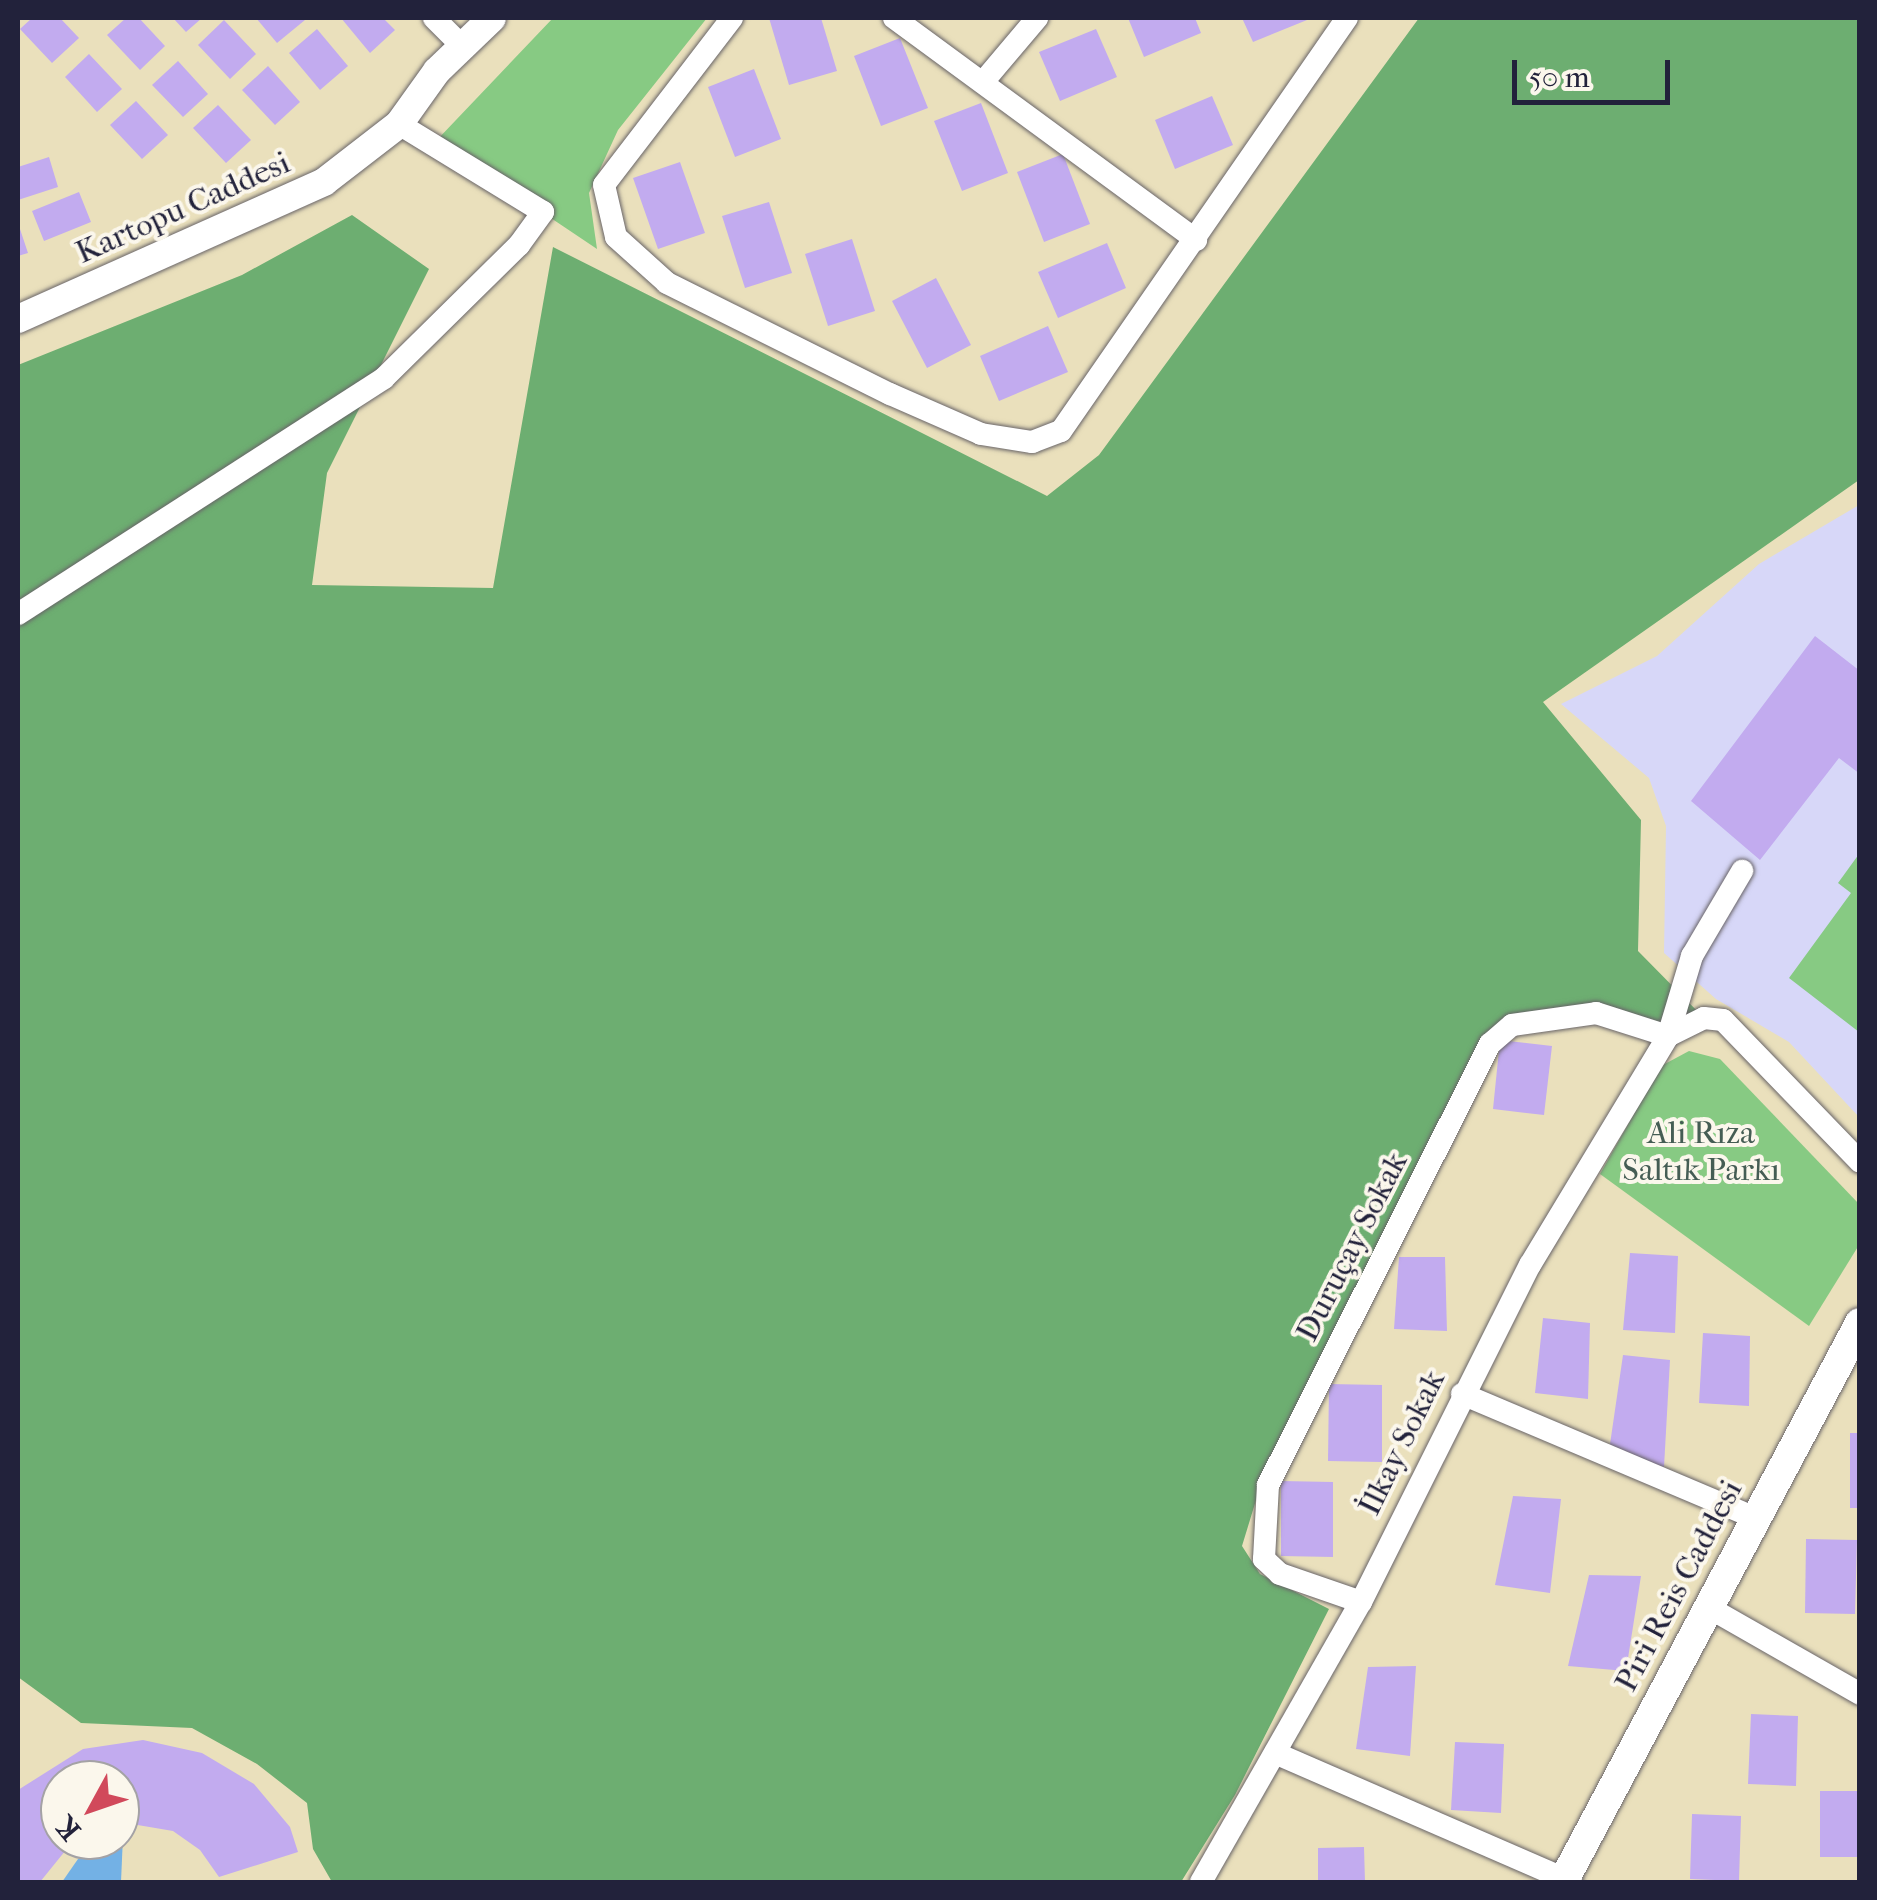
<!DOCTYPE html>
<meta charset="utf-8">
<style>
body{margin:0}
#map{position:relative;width:1877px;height:1900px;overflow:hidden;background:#eae0bc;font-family:"IM FELL French Canon",serif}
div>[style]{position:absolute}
.built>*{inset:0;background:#d7d7f8}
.green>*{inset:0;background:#87ca83}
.forest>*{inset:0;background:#6dae71}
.water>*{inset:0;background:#73b1e5}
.building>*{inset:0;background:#c2abef}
.roads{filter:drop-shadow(0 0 2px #686468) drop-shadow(0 0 2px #686468)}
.minor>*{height:22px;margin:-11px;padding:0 11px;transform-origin:11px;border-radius:11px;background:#fff}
.tertiary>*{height:28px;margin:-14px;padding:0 14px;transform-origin:14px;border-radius:14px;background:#fff}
.secondary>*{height:30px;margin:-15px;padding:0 15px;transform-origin:15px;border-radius:15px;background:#fff}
span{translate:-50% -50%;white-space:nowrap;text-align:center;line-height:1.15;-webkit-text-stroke:8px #fbf7ec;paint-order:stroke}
.street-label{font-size:32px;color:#22223b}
.park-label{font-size:32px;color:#455d54}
.frame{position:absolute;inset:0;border:20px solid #22223b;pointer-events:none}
.north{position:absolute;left:40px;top:1760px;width:100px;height:100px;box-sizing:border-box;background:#fbf7ec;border:2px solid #a4a2a5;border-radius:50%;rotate:230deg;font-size:28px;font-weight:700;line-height:40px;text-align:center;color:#22223b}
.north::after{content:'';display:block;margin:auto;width:35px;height:45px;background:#d1495b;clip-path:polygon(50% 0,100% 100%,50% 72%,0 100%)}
.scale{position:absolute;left:1512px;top:60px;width:158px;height:45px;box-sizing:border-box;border:5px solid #22223b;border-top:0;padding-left:12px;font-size:30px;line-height:35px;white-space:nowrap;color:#22223b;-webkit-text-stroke:8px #fbf7ec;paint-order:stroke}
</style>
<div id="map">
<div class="built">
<i style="clip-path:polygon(1859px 505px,1859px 1117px,1789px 1042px,1716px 999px,1664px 953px,1666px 826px,1649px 778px,1561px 704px,1657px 656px,1759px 564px)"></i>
</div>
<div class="green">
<i style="clip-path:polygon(553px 18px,707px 18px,618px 130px,589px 193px,597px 249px,436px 141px)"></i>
<i style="clip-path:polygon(1859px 854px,1859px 1032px,1789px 978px,1851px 893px,1838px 883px)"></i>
<i style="clip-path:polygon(1689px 1051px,1720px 1059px,1859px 1204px,1859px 1245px,1809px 1326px,1600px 1174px,1661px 1066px)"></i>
</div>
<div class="forest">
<i style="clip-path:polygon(1419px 18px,1859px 18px,1859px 480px,1543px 702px,1641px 820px,1638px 951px,1704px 1018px,1668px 1036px,1596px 1013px,1512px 1025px,1268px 1461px,1242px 1546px,1260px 1574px,1329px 1609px,1235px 1795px,1181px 1882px,332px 1882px,313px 1849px,307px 1803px,257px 1764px,192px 1728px,81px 1723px,18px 1677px,18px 365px,242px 275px,352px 215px,429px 269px,327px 473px,312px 585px,493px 588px,553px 247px,1047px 496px,1099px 455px)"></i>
</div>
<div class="water">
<i style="clip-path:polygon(123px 1836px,121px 1882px,62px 1882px,78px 1859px)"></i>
</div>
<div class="building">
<i style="clip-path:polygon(32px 18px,60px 18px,79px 38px,52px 63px,20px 29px)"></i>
<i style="clip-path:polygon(126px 18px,139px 18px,165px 46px,140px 70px,107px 35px)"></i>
<i style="clip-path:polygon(173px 18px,202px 18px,186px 32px)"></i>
<i style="clip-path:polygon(256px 18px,303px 18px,305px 20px,277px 43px)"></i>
<i style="clip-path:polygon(341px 18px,383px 18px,395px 30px,370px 53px)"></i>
<i style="clip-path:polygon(769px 18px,821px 18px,837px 71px,789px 85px)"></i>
<i style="clip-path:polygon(1128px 18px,1195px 18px,1201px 33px,1144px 57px)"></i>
<i style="clip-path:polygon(1242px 18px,1312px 18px,1253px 42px)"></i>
<i style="clip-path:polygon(224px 20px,256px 54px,230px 79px,198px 45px)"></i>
<i style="clip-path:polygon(317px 29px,348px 66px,320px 90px,289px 53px)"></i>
<i style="clip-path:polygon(1096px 29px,1117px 77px,1060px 101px,1039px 52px)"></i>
<i style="clip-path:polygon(900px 38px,928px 108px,881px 126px,854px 56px)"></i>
<i style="clip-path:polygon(89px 54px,122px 89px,97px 112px,65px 77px)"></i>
<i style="clip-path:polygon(178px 61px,208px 94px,183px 117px,152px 85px)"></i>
<i style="clip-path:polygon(268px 66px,300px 102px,275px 125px,242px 90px)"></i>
<i style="clip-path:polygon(754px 69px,781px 139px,735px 157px,708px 87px)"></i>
<i style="clip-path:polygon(1212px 96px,1233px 145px,1175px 169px,1155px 120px)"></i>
<i style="clip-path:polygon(136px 101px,168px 135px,142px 159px,110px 125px)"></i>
<i style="clip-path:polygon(981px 103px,1008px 173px,962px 191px,934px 121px)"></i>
<i style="clip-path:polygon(218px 105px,251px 140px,226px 163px,193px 128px)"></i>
<i style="clip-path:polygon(1063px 154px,1090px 224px,1044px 242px,1017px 172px)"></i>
<i style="clip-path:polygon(49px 157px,58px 187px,18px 200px,18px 167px)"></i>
<i style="clip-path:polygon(680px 162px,705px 233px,658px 249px,633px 178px)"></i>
<i style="clip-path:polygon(79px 192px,91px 222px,44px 241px,32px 211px)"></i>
<i style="clip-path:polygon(769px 202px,792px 273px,745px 288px,722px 216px)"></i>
<i style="clip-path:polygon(18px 223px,28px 253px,18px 256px)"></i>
<i style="clip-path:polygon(852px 239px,875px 311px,828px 326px,805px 254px)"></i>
<i style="clip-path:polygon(1107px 243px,1126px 288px,1058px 318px,1038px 272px)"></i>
<i style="clip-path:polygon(936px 278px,971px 345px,927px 368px,892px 301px)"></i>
<i style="clip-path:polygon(1048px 326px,1068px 372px,999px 401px,980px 356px)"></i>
<i style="clip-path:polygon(1815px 636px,1860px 671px,1860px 774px,1839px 758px,1760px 860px,1691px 801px)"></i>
<i style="clip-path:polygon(1500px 1040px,1552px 1046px,1544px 1115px,1493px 1109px)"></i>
<i style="clip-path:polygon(1630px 1253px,1678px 1256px,1675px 1333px,1623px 1330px)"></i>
<i style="clip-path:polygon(1399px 1257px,1445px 1257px,1447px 1331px,1394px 1329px)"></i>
<i style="clip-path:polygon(1543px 1318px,1590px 1323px,1588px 1399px,1535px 1393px)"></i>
<i style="clip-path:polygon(1703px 1333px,1750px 1336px,1749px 1406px,1699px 1403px)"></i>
<i style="clip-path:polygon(1623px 1355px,1670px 1360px,1664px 1467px,1609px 1451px)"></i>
<i style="clip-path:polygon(1329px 1384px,1382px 1385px,1382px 1462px,1328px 1461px)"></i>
<i style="clip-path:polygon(1850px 1433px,1860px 1433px,1860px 1508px,1850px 1508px)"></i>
<i style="clip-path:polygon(1281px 1481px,1333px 1482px,1333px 1557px,1281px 1556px)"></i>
<i style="clip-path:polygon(1513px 1496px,1561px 1499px,1550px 1593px,1495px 1585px)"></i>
<i style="clip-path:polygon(1806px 1539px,1857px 1540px,1855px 1614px,1805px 1613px)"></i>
<i style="clip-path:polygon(1589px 1575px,1641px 1576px,1626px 1671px,1568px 1666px)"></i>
<i style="clip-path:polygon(1416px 1666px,1410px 1756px,1356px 1749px,1368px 1667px)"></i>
<i style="clip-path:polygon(1751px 1714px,1798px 1716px,1796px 1786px,1748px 1784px)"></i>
<i style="clip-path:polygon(143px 1740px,202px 1753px,254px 1784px,290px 1827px,298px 1852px,219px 1877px,200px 1850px,173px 1831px,120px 1822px,120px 1780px,60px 1780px,60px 1840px,74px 1840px,40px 1882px,18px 1882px,18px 1790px,83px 1749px)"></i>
<i style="clip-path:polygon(1455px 1742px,1504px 1744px,1501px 1813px,1451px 1810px)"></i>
<i style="clip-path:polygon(1820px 1791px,1860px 1791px,1860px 1857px,1820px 1857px)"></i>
<i style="clip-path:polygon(1692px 1814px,1741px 1816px,1739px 1881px,1690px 1879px)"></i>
<i style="clip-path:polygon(1364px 1847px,1365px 1882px,1318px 1882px,1318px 1848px)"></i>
</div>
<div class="roads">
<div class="minor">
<i style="left:434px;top:18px;width:41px;rotate:45deg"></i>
<i style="left:732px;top:18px;width:210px;rotate:127.5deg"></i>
<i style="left:604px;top:185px;width:53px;rotate:77deg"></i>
<i style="left:616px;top:237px;width:69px;rotate:42deg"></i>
<i style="left:667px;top:283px;width:249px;rotate:26.5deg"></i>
<i style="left:890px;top:394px;width:99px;rotate:23.7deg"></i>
<i style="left:981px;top:434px;width:52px;rotate:8.9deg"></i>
<i style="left:1032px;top:442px;width:31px;rotate:-21deg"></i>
<i style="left:1061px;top:431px;width:502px;rotate:-55.3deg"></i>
<i style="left:894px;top:18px;width:375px;rotate:36.3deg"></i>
<i style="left:983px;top:82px;width:84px;rotate:-49.8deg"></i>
<i style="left:18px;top:614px;width:435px;rotate:-32.8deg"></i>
<i style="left:384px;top:378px;width:190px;rotate:-44.6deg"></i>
<i style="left:519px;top:245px;width:41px;rotate:-54deg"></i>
<i style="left:543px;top:212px;width:169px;rotate:-148.6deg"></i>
<i style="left:1462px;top:1394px;width:318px;rotate:22.9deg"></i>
<i style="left:1361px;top:1602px;width:86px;rotate:-160.9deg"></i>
<i style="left:1280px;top:1574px;width:22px;rotate:-137deg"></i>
<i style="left:1264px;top:1559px;width:74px;rotate:-86.9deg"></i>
<i style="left:1268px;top:1485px;width:494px;rotate:-63.3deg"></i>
<i style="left:1490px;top:1044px;width:29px;rotate:-41deg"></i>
<i style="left:1512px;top:1025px;width:85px;rotate:-8.1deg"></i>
<i style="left:1596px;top:1013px;width:76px;rotate:17.7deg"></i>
<i style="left:1668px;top:1036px;width:84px;rotate:-73.3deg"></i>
<i style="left:1692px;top:956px;width:99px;rotate:-59.5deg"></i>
<i style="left:1706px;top:1606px;width:177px;rotate:29.7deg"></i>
<i style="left:1275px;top:1753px;width:323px;rotate:23.5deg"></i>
<i style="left:1201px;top:1882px;width:322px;rotate:-60.3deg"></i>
<i style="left:1361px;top:1602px;width:377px;rotate:-63.4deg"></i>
<i style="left:1530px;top:1265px;width:267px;rotate:-58.9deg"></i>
<i style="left:1668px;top:1036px;width:40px;rotate:-26.6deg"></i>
<i style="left:1704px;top:1018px;width:19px;rotate:6deg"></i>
<i style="left:1723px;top:1020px;width:197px;rotate:46deg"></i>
</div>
<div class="tertiary">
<i style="left:18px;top:319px;width:335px;rotate:-24.1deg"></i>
<i style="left:324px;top:182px;width:95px;rotate:-37.7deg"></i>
<i style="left:399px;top:124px;width:65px;rotate:-54.4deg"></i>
<i style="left:437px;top:71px;width:76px;rotate:-43.9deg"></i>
</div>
<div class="secondary">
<i style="left:1563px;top:1882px;width:633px;rotate:-62.02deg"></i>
</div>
</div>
<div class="street-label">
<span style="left:183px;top:208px;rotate:-24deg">Kartopu Caddesi</span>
<span style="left:1352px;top:1247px;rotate:-63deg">Duruçay Sokak</span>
<span style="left:1402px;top:1443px;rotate:-64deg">İlkay Sokak</span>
<span style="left:1679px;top:1586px;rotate:-62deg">Piri Reis Caddesi</span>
</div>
<div class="park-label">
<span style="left:1701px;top:1152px">Ali Rıza<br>Saltık Parkı</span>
</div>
<div class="frame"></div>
<div class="north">K</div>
<div class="scale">50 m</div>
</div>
